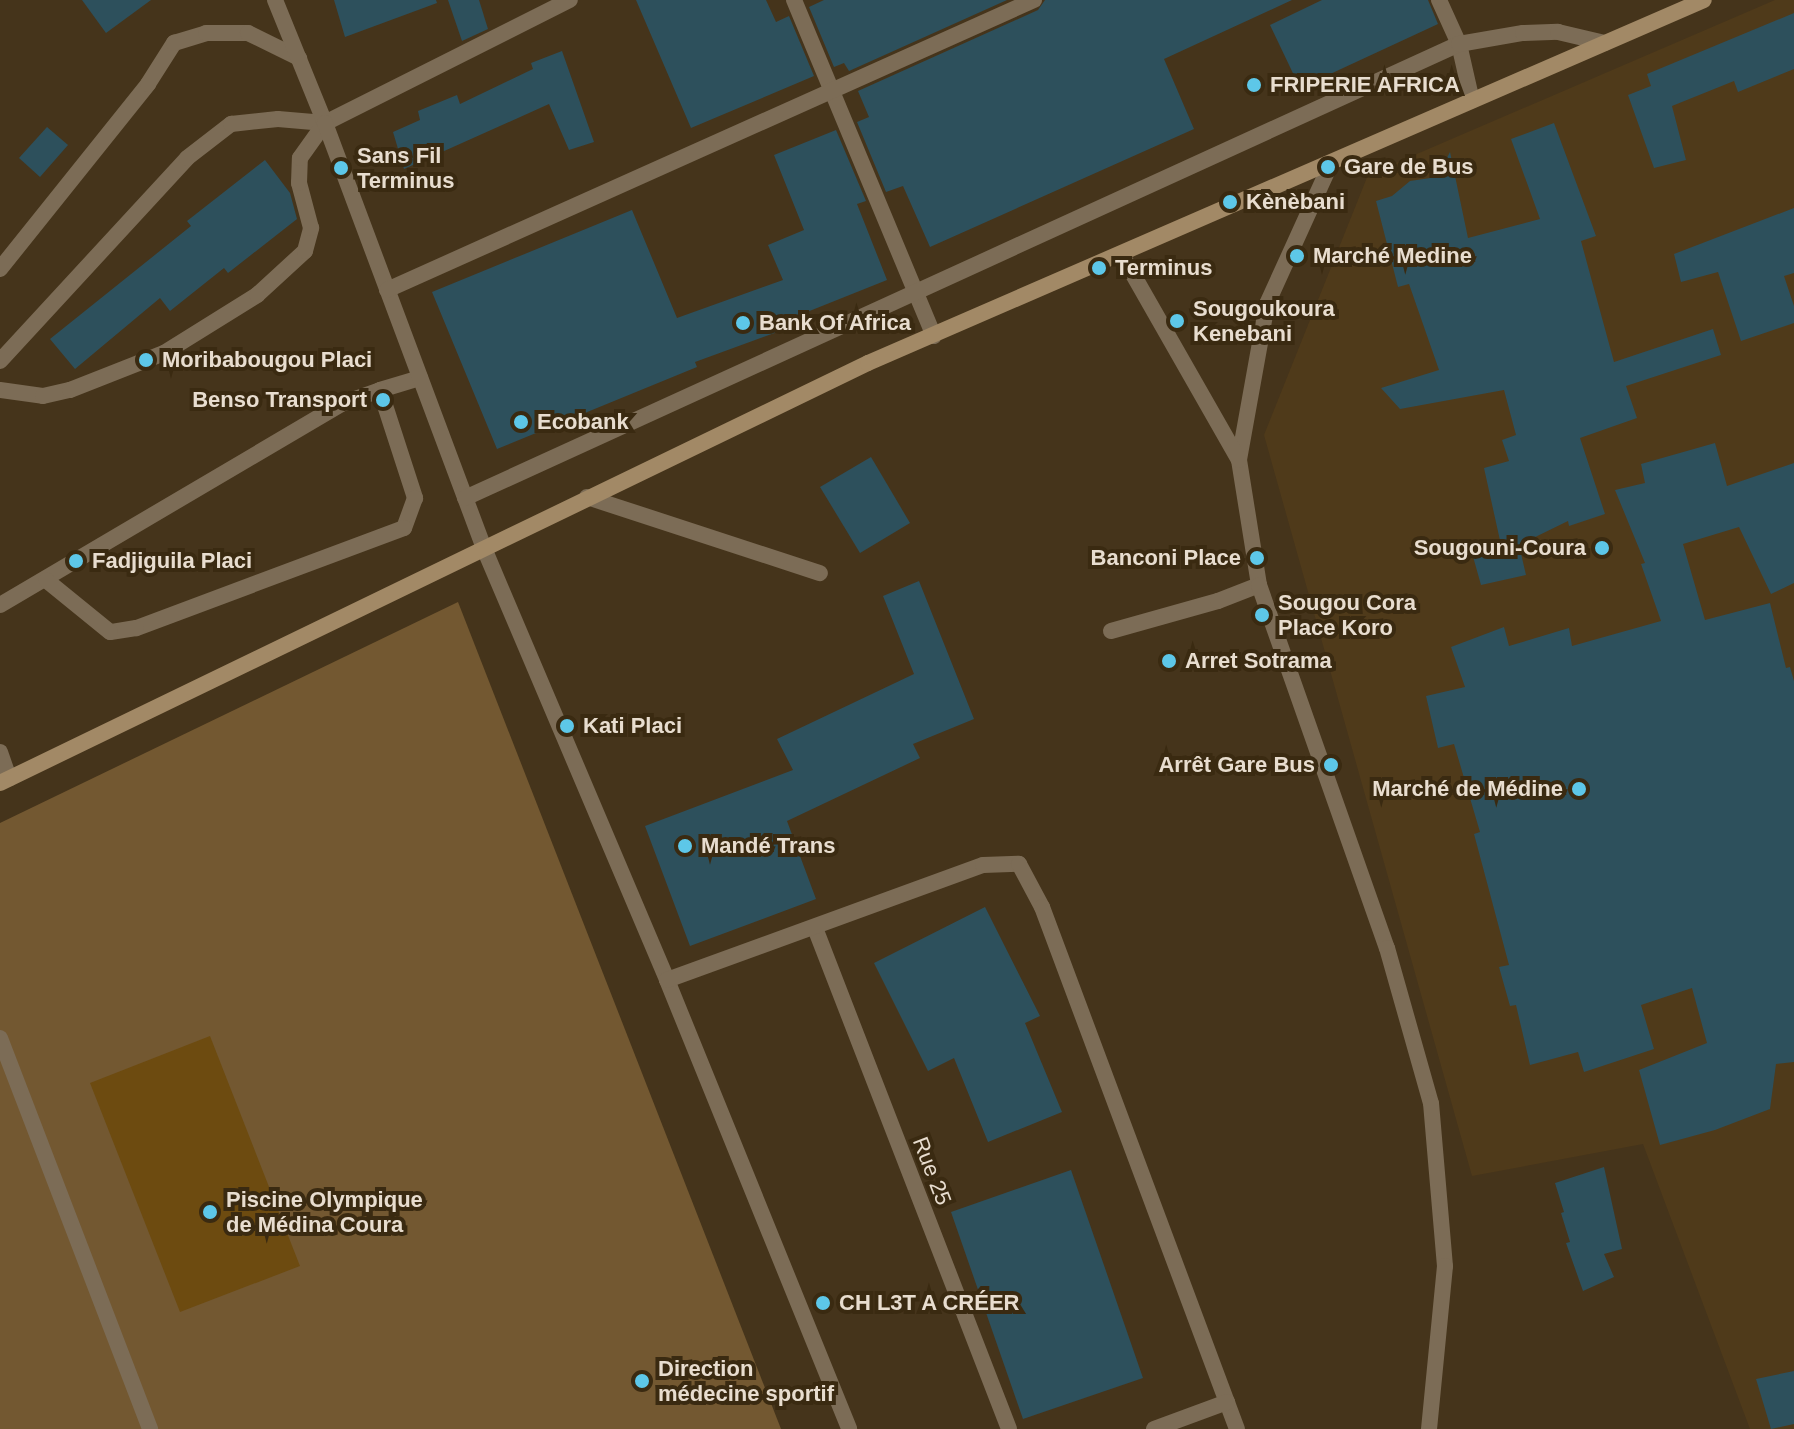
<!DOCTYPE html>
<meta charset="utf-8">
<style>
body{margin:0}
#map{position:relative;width:1794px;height:1429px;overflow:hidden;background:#45341b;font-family:Arial,sans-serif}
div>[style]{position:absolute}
.built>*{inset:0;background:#4f3a1a}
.green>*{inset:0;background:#735831}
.water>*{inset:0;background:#6d4b10}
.building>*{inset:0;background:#2d505c}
.lane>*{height:16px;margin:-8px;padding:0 8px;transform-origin:8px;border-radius:8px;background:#7c6c56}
.street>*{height:16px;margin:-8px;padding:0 8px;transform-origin:8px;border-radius:8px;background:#7c6c56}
.secondary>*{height:16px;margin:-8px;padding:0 8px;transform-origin:8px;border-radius:8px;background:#a28966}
.dots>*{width:22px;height:22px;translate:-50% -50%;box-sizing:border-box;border:4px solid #3a2a11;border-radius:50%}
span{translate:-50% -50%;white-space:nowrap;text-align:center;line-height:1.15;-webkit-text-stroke:8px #3a2a11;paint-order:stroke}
.poi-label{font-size:22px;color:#e8ddcf;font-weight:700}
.left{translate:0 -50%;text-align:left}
.right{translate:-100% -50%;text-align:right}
.street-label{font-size:22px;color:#e8ddcf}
</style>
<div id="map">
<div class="built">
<i style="clip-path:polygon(1775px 0,1794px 0,1794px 1429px,1750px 1429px,1643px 1144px,1472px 1176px,1264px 435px,1368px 175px)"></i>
</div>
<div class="green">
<i style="clip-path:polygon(458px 602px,781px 1429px,0 1429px,0 823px)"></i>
</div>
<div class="water">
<i style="clip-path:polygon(210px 1036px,300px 1266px,180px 1312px,90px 1083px)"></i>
</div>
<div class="building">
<i style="clip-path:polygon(82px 0,151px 0,106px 33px)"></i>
<i style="clip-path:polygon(334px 0,436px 0,437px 3px,345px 37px)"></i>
<i style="clip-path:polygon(448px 0,479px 0,488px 29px,462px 41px)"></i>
<i style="clip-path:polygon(636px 0,766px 0,776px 22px,789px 16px,814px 76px,691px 128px)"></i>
<i style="clip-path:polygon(824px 0,1007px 0,849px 71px,844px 63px,834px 67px,809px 7px)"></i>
<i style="clip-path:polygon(1045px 0,1292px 0,1164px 59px,1194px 129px,930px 247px,903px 186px,886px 192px,857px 122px,869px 117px,858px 91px,1038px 10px)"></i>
<i style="clip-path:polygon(1322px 0,1428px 0,1438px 24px,1300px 88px,1270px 25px)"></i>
<i style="clip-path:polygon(1794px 13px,1794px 69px,1738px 92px,1734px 81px,1672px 106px,1686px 160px,1654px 168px,1628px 95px,1651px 86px,1647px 74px)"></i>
<i style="clip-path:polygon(562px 51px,594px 142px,569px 150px,549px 104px,404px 169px,393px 132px,420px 120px,418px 111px,457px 95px,460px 104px,533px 69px,531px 63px)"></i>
<i style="clip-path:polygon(1554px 123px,1596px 236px,1581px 241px,1614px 362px,1713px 329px,1721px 355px,1626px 386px,1637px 418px,1580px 438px,1605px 514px,1569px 526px,1568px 521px,1519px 545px,1526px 575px,1481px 585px,1472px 553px,1501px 545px,1484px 468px,1509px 461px,1502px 440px,1516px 435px,1504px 390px,1400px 409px,1381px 388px,1439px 370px,1409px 284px,1398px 287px,1376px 201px,1392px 196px,1410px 181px,1437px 177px,1450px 152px,1468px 238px,1540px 219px,1511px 139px)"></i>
<i style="clip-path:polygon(47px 127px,68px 145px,40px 177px,19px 158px)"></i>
<i style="clip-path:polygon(836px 130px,866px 201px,857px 204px,887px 280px,777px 324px,780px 331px,695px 362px,697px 367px,497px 449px,432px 292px,632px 210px,677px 318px,783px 280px,768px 245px,804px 230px,774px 155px)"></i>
<i style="clip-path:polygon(265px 160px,290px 193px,297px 219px,228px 273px,224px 268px,170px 311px,160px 298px,75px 369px,50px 339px,191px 226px,187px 221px)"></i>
<i style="clip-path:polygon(1794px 208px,1794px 273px,1784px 276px,1794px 306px,1794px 323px,1741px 341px,1718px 272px,1681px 282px,1674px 254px)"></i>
<i style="clip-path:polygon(1715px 443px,1727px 486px,1794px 463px,1794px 583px,1771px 594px,1739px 527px,1683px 544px,1705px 620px,1770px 603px,1786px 668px,1790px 667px,1794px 681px,1794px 1062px,1776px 1064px,1770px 1109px,1715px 1130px,1660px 1145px,1639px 1070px,1707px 1043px,1692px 988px,1641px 1005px,1654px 1049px,1584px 1072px,1578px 1052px,1530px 1065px,1516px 1005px,1510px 1006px,1499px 967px,1509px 965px,1474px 834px,1480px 832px,1454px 744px,1438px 748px,1426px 696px,1465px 687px,1451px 647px,1504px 627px,1509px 646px,1569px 628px,1572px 646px,1661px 621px,1641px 564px,1645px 563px,1615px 490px,1645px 483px,1641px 464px)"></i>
<i style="clip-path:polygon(871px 457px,910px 523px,860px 553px,820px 487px)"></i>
<i style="clip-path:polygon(919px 581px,974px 719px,913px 744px,920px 758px,787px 821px,816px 899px,690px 946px,645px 826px,793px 770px,777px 739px,914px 674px,883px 596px)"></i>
<i style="clip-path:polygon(985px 907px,1040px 1016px,1025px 1023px,1062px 1112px,988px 1142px,954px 1058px,928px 1071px,874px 963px)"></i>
<i style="clip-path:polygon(1604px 1167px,1622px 1249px,1604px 1254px,1614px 1277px,1583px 1291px,1566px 1243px,1570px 1242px,1561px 1213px,1564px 1212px,1555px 1183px)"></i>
<i style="clip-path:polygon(1071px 1170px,1143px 1378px,1023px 1419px,951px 1212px)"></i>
<i style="clip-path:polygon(1794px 1371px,1794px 1424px,1771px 1429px,1756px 1379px)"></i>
</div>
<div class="lane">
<i style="left:0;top:269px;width:237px;rotate:-51.3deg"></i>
<i style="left:148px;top:84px;width:49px;rotate:-57.6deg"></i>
<i style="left:174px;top:43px;width:34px;rotate:-17deg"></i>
<i style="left:206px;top:33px;width:42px"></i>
<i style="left:248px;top:33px;width:57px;rotate:26.1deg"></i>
<i style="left:0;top:361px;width:276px;rotate:-47.3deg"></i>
<i style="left:187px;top:158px;width:56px;rotate:-37.7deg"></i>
<i style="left:231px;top:124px;width:47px;rotate:-6.1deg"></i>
<i style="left:278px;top:119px;width:47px;rotate:4.9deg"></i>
<i style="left:0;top:390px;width:43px;rotate:7.9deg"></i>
<i style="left:43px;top:396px;width:28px;rotate:-13deg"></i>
<i style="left:70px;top:390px;width:101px;rotate:-21.5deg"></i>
<i style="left:164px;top:353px;width:110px;rotate:-31.9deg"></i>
<i style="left:257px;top:295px;width:65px;rotate:-42.5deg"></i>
<i style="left:305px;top:251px;width:24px;rotate:-75deg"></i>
<i style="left:311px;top:228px;width:47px;rotate:-104.9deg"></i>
<i style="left:299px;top:183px;width:25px;rotate:-88deg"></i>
<i style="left:300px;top:158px;width:43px;rotate:-54.5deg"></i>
<i style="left:325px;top:123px;width:274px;rotate:-26.7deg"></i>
<i style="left:380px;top:390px;width:42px;rotate:-16.7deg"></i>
<i style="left:587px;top:497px;width:245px;rotate:18.1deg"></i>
<i style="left:0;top:605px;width:396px;rotate:-30.5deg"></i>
<i style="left:341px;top:404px;width:41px;rotate:-19.7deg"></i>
<i style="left:380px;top:390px;width:114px;rotate:72deg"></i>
<i style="left:415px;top:498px;width:32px;rotate:110deg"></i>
<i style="left:404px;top:528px;width:286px;rotate:159.5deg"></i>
<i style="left:136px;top:628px;width:26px;rotate:171deg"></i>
<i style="left:110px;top:632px;width:82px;rotate:-140.9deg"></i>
<i style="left:1111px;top:631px;width:111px;rotate:-15.7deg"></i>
<i style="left:1218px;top:601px;width:44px;rotate:-21.3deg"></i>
<i style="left:0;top:752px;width:28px;rotate:71deg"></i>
<i style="left:0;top:1038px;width:419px;rotate:69deg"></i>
</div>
<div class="street">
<i style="left:275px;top:0;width:133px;rotate:67.9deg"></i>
<i style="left:325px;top:123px;width:452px;rotate:69.5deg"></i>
<i style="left:483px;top:546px;width:471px;rotate:67deg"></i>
<i style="left:667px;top:980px;width:484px;rotate:67.9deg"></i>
<i style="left:794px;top:0;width:364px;rotate:67.4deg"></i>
<i style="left:1439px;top:0;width:48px;rotate:65.6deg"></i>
<i style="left:1459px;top:44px;width:58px;rotate:77.2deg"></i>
<i style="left:1331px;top:163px;width:155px;rotate:114.4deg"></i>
<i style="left:1267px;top:304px;width:158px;rotate:100.2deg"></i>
<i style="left:1239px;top:460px;width:127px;rotate:80.9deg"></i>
<i style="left:1259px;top:585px;width:385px;rotate:70.6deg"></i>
<i style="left:1387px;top:948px;width:161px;rotate:74.2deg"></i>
<i style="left:1431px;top:1103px;width:164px;rotate:85.1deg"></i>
<i style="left:1445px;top:1266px;width:164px;rotate:95.6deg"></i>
<i style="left:1122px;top:255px;width:236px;rotate:60.3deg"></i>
<i style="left:387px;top:290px;width:709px;rotate:-24.14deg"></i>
<i style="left:465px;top:498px;width:1093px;rotate:-24.55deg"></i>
<i style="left:1459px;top:44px;width:65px;rotate:-9.8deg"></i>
<i style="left:1523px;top:33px;width:35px;rotate:-2deg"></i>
<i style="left:1558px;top:32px;width:48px;rotate:13.2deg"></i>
<i style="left:815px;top:928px;width:537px;rotate:68.83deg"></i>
<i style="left:667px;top:980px;width:336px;rotate:-20deg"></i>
<i style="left:983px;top:865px;width:36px;rotate:-2deg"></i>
<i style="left:1019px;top:864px;width:49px;rotate:61.9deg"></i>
<i style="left:1042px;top:907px;width:557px;rotate:69.52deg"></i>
<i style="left:1154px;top:1429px;width:78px;rotate:-20.3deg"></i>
</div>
<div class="secondary">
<i style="left:0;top:783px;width:964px;rotate:-25.82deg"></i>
<i style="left:868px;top:363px;width:911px;rotate:-23.47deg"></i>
</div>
<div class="dots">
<i style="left:1254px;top:85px;background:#5dc7e8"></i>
<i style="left:1328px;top:167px;background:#5dc7e8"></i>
<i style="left:341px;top:168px;background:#5dc7e8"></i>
<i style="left:1230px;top:202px;background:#5dc7e8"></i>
<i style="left:1297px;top:256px;background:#5dc7e8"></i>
<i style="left:1099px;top:268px;background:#5dc7e8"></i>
<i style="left:1177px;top:321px;background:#5dc7e8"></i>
<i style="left:743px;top:323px;background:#5dc7e8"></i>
<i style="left:146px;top:360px;background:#5dc7e8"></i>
<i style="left:383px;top:400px;background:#5dc7e8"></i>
<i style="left:521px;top:422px;background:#5dc7e8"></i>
<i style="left:1602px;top:548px;background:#5dc7e8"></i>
<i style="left:1257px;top:558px;background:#5dc7e8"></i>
<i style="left:76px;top:561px;background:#5dc7e8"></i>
<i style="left:1262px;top:615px;background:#5dc7e8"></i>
<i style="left:1169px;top:661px;background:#5dc7e8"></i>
<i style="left:567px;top:726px;background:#5dc7e8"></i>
<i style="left:1331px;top:765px;background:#5dc7e8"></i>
<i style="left:1579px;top:789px;background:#5dc7e8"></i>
<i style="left:685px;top:846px;background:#5dc7e8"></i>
<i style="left:210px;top:1212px;background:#5dc7e8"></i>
<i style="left:823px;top:1303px;background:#5dc7e8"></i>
<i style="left:642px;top:1381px;background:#5dc7e8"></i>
</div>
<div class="poi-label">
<span class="left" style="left:1270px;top:85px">FRIPERIE AFRICA</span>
<span class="left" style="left:357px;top:168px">Sans Fil<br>Terminus</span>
<span class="left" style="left:1344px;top:167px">Gare de Bus</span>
<span class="left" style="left:1246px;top:202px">Kènèbani</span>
<span class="left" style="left:1313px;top:256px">Marché Medine</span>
<span class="left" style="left:1115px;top:268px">Terminus</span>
<span class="left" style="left:1193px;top:321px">Sougoukoura<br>Kenebani</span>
<span class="left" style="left:759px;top:323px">Bank Of Africa</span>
<span class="left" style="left:162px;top:360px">Moribabougou Placi</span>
<span class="right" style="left:367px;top:400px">Benso Transport</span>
<span class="left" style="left:537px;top:422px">Ecobank</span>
<span class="right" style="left:1586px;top:548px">Sougouni-Coura</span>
<span class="right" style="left:1241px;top:558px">Banconi Place</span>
<span class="left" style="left:92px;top:561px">Fadjiguila Placi</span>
<span class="left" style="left:1278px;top:615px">Sougou Cora<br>Place Koro</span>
<span class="left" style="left:1185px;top:661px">Arret Sotrama</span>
<span class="left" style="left:583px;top:726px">Kati Placi</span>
<span class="right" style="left:1315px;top:765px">Arrêt Gare Bus</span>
<span class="right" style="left:1563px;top:789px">Marché de Médine</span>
<span class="left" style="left:701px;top:846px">Mandé Trans</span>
<span class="left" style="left:226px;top:1212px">Piscine Olympique<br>de Médina Coura</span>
<span class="left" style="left:839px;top:1303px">CH L3T A CRÉER</span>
<span class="left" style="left:658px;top:1381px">Direction<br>médecine sportif</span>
</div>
<div class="street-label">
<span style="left:932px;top:1171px;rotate:69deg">Rue 25</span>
</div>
</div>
